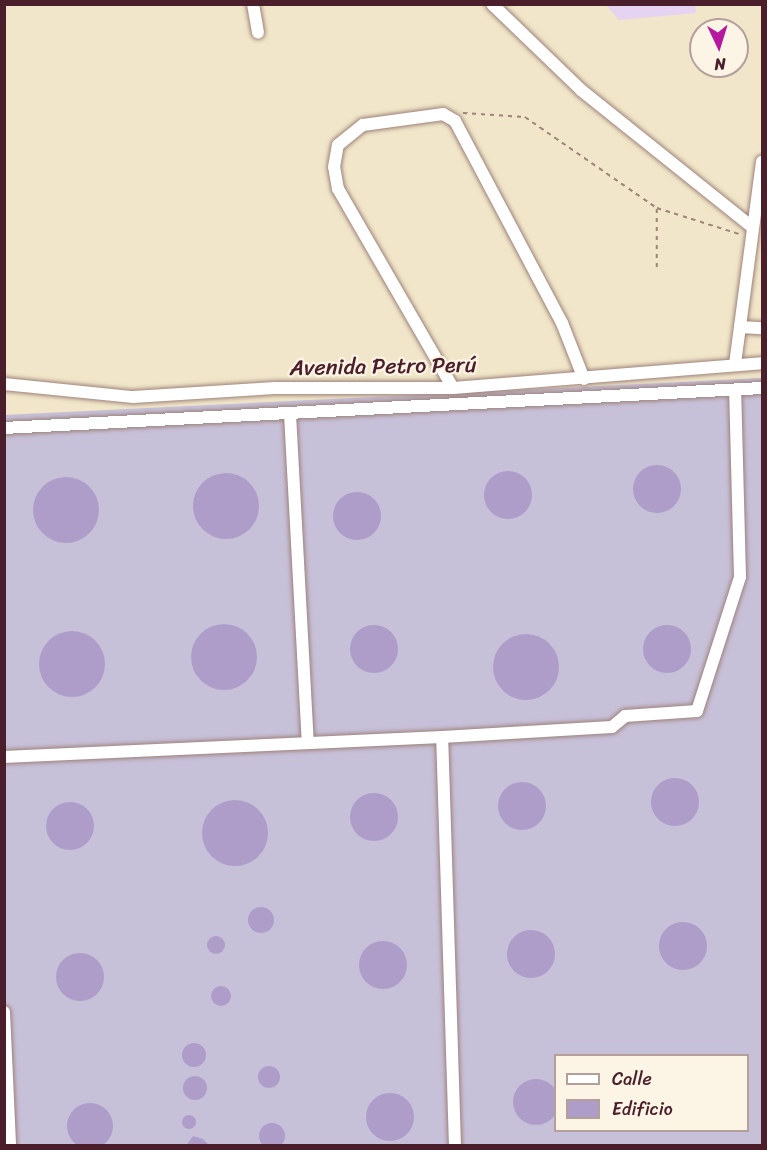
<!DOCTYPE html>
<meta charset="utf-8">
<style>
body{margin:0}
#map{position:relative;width:767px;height:1150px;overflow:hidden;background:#f1e6c9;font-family:Sriracha,sans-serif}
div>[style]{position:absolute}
.built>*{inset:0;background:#e5d3f1}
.industrial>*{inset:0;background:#c7c0d9}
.building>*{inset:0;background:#ae9dc9}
.round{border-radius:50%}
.path>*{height:1.5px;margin-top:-0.75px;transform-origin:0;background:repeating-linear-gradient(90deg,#9e827a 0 4.5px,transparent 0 9px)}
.roads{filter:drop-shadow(0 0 2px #9e827a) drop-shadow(0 0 2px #9e827a)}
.minor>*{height:12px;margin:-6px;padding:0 6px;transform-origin:6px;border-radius:6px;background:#fff}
span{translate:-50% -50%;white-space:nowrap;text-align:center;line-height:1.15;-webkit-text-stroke:4.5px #fcf5e5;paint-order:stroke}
.street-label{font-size:22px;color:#4a1f2b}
.frame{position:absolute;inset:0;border:6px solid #4a1f2b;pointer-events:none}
.legend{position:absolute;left:554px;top:1054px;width:195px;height:78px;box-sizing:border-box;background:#fcf5e5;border:2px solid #b59f9b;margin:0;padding:8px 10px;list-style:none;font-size:18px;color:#4a1f2b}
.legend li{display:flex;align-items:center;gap:12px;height:30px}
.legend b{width:30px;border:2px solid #b59f9b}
.north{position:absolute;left:689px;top:18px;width:60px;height:60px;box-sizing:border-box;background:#fcf5e5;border:2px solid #b59f9b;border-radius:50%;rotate:176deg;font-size:16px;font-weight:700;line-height:24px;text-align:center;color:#4a1f2b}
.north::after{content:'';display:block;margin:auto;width:21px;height:27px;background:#b5179e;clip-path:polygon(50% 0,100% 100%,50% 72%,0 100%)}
</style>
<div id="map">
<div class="built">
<i style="clip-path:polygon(606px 5px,695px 5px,696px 13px,619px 20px)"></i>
</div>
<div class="industrial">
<i style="clip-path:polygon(evenodd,762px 378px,762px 1145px,5px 1145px,4px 415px,762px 378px,556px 1056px,748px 1056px,748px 1130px,556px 1130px,556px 1056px)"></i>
</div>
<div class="building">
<i class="round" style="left:633px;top:465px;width:48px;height:48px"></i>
<i class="round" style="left:484px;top:471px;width:48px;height:48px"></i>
<i class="round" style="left:193px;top:473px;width:66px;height:66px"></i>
<i class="round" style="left:33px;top:477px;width:66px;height:66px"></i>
<i class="round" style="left:333px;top:492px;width:48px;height:48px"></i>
<i class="round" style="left:191px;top:624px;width:66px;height:66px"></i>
<i class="round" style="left:643px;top:625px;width:48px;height:48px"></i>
<i class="round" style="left:350px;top:625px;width:48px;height:48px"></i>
<i class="round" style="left:39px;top:631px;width:66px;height:66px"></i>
<i class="round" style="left:493px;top:634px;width:66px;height:66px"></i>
<i class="round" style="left:651px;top:778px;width:48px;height:48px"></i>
<i class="round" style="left:498px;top:782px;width:48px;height:48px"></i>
<i class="round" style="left:350px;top:793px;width:48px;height:48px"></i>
<i class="round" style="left:202px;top:800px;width:66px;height:66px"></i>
<i class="round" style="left:46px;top:802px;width:48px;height:48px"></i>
<i class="round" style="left:248px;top:907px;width:26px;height:26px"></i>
<i class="round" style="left:659px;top:922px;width:48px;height:48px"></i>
<i class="round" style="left:507px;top:930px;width:48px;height:48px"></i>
<i class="round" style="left:207px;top:936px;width:18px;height:18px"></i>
<i class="round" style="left:359px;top:941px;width:48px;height:48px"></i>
<i class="round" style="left:56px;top:953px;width:48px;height:48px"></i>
<i class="round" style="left:211px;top:986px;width:20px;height:20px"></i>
<i class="round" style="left:182px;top:1043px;width:24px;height:24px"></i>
<i class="round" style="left:258px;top:1066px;width:22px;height:22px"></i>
<i class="round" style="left:183px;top:1076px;width:24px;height:24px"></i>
<i class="round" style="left:513px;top:1079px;width:46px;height:46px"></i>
<i class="round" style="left:366px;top:1093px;width:48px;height:48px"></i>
<i class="round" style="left:67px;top:1103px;width:46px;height:46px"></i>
<i class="round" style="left:182px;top:1115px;width:14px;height:14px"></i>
<i class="round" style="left:259px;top:1123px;width:26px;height:26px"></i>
<i style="clip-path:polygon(193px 1136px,203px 1139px,210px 1146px,186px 1146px)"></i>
</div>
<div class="path">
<i style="left:463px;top:113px;width:62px;rotate:3.7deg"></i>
<i style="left:525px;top:117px;width:160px;rotate:34.6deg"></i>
<i style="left:657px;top:208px;width:89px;rotate:17.6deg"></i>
<i style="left:657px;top:209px;width:60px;rotate:90deg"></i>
</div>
<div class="roads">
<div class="minor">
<i style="left:253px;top:4px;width:29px;rotate:80deg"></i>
<i style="left:492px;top:4px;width:124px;rotate:44deg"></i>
<i style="left:581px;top:90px;width:219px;rotate:38.7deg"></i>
<i style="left:740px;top:327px;width:22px;rotate:3deg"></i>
<i style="left:735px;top:364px;width:204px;rotate:-82.4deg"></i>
<i style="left:4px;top:384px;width:130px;rotate:5.8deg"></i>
<i style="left:133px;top:397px;width:142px;rotate:-3.6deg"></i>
<i style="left:275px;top:388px;width:178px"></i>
<i style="left:453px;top:388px;width:310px;rotate:-4.6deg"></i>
<i style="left:453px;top:388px;width:230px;rotate:-120deg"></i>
<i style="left:338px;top:189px;width:22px;rotate:-100deg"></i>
<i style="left:334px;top:167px;width:22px;rotate:-80deg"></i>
<i style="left:338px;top:145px;width:32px;rotate:-39deg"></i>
<i style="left:363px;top:125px;width:81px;rotate:-7.8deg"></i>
<i style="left:443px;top:114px;width:14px;rotate:30deg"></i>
<i style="left:455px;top:121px;width:229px;rotate:62.1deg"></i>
<i style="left:562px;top:323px;width:60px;rotate:68.6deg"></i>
<i style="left:290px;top:414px;width:329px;rotate:86.9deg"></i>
<i style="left:4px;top:428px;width:759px;rotate:-3.02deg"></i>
<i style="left:4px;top:757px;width:438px;rotate:-2.6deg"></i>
<i style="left:4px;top:1012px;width:134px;rotate:87.4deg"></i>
<i style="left:455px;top:1146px;width:409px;rotate:-91.8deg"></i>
<i style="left:442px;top:737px;width:170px;rotate:-3.4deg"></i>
<i style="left:612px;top:727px;width:17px;rotate:-40deg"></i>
<i style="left:625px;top:716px;width:72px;rotate:-4deg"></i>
<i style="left:697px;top:711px;width:141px;rotate:-72.2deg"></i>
<i style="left:740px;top:577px;width:187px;rotate:-91.5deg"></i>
</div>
</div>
<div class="street-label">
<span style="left:383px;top:366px;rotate:-1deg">Avenida Petro Perú</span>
</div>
<div class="frame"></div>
<ul class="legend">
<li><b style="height:8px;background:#fff"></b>Calle</li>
<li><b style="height:16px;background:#ae9dc9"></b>Edificio</li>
</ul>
<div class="north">N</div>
</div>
